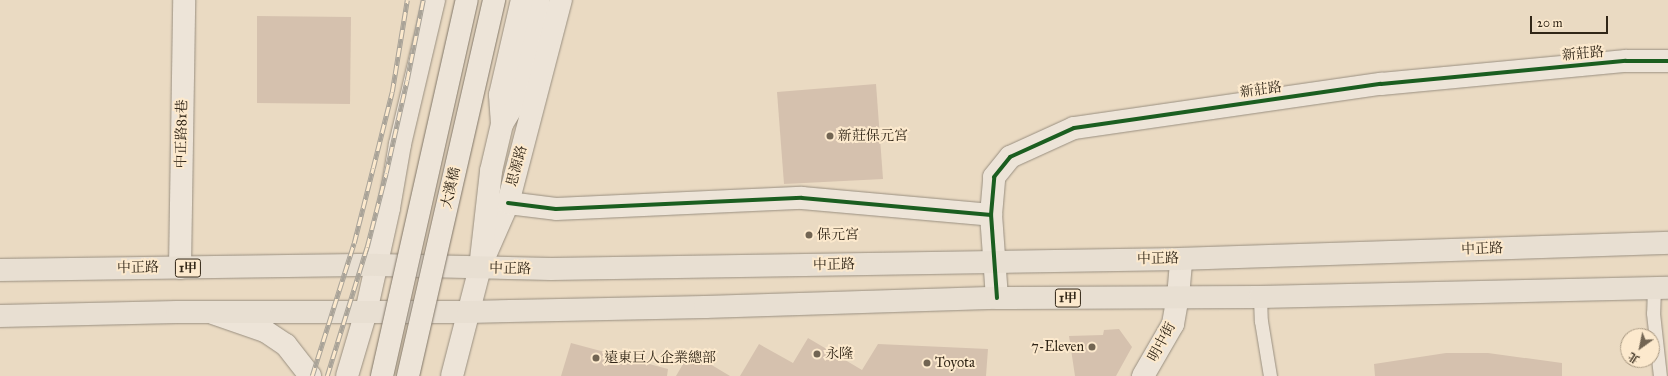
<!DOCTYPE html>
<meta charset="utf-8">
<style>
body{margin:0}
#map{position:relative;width:1668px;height:376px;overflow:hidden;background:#eadac2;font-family:"IM FELL Great Primer","Noto Serif TC",serif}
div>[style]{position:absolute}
.building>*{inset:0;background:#d5c1ae}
.roads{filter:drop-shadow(0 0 1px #998f80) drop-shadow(0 0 1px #998f80)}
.service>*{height:13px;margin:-6.5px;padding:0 6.5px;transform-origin:6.5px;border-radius:6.5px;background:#ede4d8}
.minor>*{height:22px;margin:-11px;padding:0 11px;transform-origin:11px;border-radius:11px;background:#ede4d8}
.secondary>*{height:22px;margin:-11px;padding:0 11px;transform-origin:11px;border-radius:11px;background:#ede4d8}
.primary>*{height:22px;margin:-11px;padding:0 11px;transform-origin:11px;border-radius:11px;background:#e8dfd2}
.rail>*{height:4.5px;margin-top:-2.25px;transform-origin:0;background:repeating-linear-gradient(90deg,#fce9cd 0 9px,#a9a398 0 18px);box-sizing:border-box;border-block:1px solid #a9a398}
.bridges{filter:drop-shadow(0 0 1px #807668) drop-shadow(0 0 1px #807668)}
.secondary-bridge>*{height:22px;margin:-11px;padding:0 11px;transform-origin:11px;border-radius:11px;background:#ede4d8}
.cycleway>*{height:4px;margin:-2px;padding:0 2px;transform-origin:2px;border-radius:2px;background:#1b5e20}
.dots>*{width:11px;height:11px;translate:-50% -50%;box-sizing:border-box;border:2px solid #fce9cd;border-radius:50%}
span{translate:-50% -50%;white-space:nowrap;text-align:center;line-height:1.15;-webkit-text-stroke:4px #fce9cd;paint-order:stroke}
.shield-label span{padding:1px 3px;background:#fce9cd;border:1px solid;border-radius:3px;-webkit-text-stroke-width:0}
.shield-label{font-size:13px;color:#312617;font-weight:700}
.street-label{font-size:14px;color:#312617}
.poi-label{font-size:14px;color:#312617}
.left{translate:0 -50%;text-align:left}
.right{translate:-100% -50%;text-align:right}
.north{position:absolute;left:1620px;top:328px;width:40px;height:40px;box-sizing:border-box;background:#fce9cd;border:1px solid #ab9b84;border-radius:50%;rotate:213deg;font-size:11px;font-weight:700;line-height:16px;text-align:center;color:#312617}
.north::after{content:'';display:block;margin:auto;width:14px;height:18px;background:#726553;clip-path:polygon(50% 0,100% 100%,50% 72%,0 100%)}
.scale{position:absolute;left:1530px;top:16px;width:78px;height:18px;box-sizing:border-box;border:2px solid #312617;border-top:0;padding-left:5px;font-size:12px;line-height:14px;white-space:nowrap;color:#312617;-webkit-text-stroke:3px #fce9cd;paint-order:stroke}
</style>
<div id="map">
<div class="building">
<i style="clip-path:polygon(257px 16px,351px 17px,350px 104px,257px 103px)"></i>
<i style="clip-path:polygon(876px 84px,883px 179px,784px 184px,777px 92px)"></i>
<i style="clip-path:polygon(1119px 329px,1132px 347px,1116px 376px,1075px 376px,1069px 336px,1103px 335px,1104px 330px)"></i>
<i style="clip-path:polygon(808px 338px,862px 370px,878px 344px,988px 349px,986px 376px,740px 376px,759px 344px,793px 363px)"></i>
<i style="clip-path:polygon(571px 343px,668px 369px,667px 376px,561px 376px)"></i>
<i style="clip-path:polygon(690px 352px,730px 376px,676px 376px)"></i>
<i style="clip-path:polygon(1446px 353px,1488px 353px,1562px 363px,1562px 376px,1375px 376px,1374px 364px)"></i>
</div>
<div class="roads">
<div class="service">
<i style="left:1654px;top:288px;width:25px;rotate:92deg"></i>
<i style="left:1653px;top:313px;width:63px;rotate:83.7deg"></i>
<i style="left:1260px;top:297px;width:24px;rotate:88deg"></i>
<i style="left:1261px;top:321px;width:56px;rotate:80.7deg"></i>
</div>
<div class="minor">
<i style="left:502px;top:124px;width:26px;rotate:-59deg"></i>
<i style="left:515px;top:102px;width:105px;rotate:-76.8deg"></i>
<i style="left:508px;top:203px;width:48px;rotate:7.1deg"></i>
<i style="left:556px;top:209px;width:246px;rotate:-2.6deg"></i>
<i style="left:802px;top:198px;width:190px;rotate:5.1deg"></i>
<i style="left:483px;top:260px;width:62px;rotate:-66.3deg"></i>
<i style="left:508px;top:203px;width:210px;rotate:-75.4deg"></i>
<i style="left:180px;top:268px;width:268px;rotate:-89.1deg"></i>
<i style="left:997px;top:298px;width:83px;rotate:-94.1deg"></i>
<i style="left:991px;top:215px;width:38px;rotate:-85deg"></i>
<i style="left:994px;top:177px;width:26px;rotate:-51deg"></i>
<i style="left:1010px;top:157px;width:70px;rotate:-24.4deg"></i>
<i style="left:1074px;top:128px;width:310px;rotate:-8.2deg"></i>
<i style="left:1381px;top:84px;width:246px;rotate:-5.4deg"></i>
<i style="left:1626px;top:61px;width:42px"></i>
<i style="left:1143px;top:376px;width:60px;rotate:-60deg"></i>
<i style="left:1173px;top:324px;width:27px;rotate:-80deg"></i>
<i style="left:1178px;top:297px;width:38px;rotate:-85deg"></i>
</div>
<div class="secondary">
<i style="left:213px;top:313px;width:55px;rotate:19.1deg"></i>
<i style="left:265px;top:331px;width:25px;rotate:34deg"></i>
<i style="left:286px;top:345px;width:39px;rotate:52deg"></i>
<i style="left:347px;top:376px;width:67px;rotate:-73.5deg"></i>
<i style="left:366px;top:312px;width:107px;rotate:-77.5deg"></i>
<i style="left:389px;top:208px;width:65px;rotate:-80.2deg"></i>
<i style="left:400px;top:144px;width:148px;rotate:-76.7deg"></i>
<i style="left:452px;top:376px;width:112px;rotate:-75.5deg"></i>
<i style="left:480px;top:268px;width:98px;rotate:-83.5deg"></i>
<i style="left:491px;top:171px;width:48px;rotate:-76.8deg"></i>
<i style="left:502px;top:124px;width:29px;rotate:-94deg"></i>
<i style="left:500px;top:95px;width:98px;rotate:-77deg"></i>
</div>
<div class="primary">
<i style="left:0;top:270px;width:377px;rotate:-0.8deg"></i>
<i style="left:377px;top:265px;width:174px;rotate:1.3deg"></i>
<i style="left:551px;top:269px;width:630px;rotate:-0.91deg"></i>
<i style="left:1181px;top:259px;width:487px;rotate:-1.9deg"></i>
<i style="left:0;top:316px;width:177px;rotate:-1.3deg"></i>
<i style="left:177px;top:312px;width:291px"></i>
<i style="left:468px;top:312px;width:237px;rotate:-1.2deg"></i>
<i style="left:705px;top:307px;width:292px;rotate:-1.8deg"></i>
<i style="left:997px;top:298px;width:263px;rotate:-0.2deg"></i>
<i style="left:1260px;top:297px;width:408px;rotate:-1.3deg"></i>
</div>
</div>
<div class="rail">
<i style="left:312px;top:376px;width:139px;rotate:-72.5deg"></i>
<i style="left:354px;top:243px;width:77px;rotate:-75.8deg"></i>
<i style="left:373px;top:168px;width:78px;rotate:-76deg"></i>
<i style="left:392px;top:92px;width:93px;rotate:-80.7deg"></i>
<i style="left:327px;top:376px;width:135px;rotate:-72.8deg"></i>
<i style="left:367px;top:247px;width:76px;rotate:-75.6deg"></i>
<i style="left:386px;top:173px;width:95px;rotate:-77.3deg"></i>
<i style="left:407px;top:80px;width:82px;rotate:-78.7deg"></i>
</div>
<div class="bridges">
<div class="secondary-bridge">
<i style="left:382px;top:376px;width:385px;rotate:-77.3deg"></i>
<i style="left:408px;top:376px;width:386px;rotate:-77.1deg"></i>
</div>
</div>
<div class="cycleway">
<i style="left:508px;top:203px;width:48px;rotate:7.1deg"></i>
<i style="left:556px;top:209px;width:246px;rotate:-2.6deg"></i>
<i style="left:802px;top:198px;width:190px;rotate:5.1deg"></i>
<i style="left:997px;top:298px;width:83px;rotate:-94.1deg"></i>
<i style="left:991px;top:215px;width:38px;rotate:-85deg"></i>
<i style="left:994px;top:177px;width:26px;rotate:-51deg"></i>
<i style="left:1010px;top:157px;width:70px;rotate:-24.4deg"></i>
<i style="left:1074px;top:128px;width:310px;rotate:-8.2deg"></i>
<i style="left:1381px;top:84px;width:246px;rotate:-5.4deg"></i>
<i style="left:1626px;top:61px;width:42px"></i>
</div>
<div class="dots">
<i style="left:830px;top:136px;background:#726553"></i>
<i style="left:809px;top:235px;background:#726553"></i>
<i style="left:1092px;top:347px;background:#726553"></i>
<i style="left:817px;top:354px;background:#726553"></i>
<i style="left:596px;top:358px;background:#726553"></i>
<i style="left:927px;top:363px;background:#726553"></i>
</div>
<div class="shield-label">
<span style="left:188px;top:268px">1甲</span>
<span style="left:1068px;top:298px">1甲</span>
</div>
<div class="street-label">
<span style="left:1583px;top:54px;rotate:-5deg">新莊路</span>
<span style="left:1261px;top:90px;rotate:-8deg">新莊路</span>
<span style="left:182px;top:134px;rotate:-89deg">中正路81巷</span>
<span style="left:517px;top:166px;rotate:-75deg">思源路</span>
<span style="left:451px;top:188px;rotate:-77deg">大漢橋</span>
<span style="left:1482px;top:249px;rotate:-2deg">中正路</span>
<span style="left:1158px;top:259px;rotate:-1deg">中正路</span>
<span style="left:834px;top:265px;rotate:-1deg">中正路</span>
<span style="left:138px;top:268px;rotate:-1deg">中正路</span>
<span style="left:510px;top:269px;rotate:1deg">中正路</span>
<span style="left:1162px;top:342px;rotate:-62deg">明中街</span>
</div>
<div class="poi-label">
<span class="left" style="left:838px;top:136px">新莊保元宮</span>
<span class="left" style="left:817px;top:235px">保元宮</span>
<span class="right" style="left:1084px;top:347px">7-Eleven</span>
<span class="left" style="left:825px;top:354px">永隆</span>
<span class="left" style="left:604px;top:358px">遠東巨人企業總部</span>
<span class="left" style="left:935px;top:363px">Toyota</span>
</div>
<div class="north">北</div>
<div class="scale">20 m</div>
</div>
